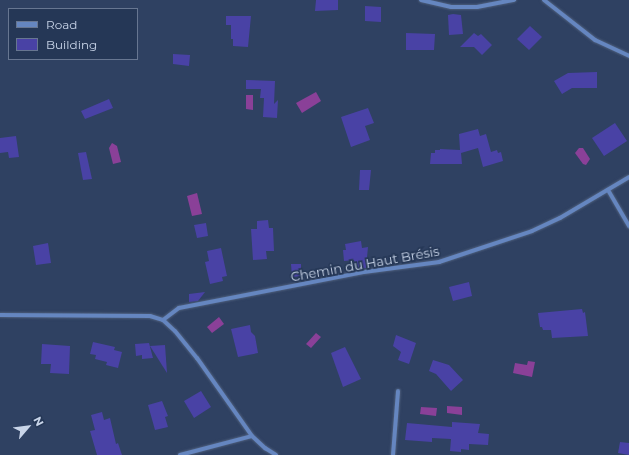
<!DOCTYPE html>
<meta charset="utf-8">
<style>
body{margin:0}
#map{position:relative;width:629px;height:455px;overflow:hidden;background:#2f4162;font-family:Montserrat,sans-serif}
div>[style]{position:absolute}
.water>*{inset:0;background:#8a4098}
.building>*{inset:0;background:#4942a5}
.roads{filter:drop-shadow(0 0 1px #4e5f7d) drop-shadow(0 0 1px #4e5f7d)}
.street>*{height:4px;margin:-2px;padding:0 2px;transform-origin:2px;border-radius:2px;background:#6586c0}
span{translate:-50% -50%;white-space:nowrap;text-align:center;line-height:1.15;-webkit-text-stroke:3.5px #253756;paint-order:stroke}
.street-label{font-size:13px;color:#c9d5e9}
.legend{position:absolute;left:8px;top:8px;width:130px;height:52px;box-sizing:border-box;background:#253756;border:1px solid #677691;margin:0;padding:5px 7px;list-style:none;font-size:12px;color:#c9d5e9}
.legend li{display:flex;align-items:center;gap:8px;height:20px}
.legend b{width:20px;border:1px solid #677691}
.north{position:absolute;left:8px;top:407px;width:40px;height:40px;-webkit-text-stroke:3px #253756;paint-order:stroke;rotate:62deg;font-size:11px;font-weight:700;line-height:16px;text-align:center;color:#c9d5e9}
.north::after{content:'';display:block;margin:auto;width:14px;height:18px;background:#c9d5e9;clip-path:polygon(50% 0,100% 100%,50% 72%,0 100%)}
</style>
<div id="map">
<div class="water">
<i style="clip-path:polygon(316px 92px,321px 101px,302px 113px,296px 103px)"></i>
<i style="clip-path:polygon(246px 95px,253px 95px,253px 110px,246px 109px)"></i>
<i style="clip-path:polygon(112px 143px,117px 146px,121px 162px,113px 164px,109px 148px)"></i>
<i style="clip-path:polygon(579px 148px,583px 148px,590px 159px,586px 165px,583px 164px,575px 153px)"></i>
<i style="clip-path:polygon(197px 193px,202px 214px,192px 216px,187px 196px)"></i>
<i style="clip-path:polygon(219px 317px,224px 324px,212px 333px,207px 327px)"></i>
<i style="clip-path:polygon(316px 333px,321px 337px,311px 348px,306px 344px)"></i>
<i style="clip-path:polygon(528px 361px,535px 362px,532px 377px,513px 373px,515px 363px,527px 365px)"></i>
<i style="clip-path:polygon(447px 406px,462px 407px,462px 415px,447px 413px)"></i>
<i style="clip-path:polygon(421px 407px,437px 408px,436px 416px,420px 414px)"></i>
</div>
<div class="building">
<i style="clip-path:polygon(316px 0,338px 0,338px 10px,315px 11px)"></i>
<i style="clip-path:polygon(365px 6px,381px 7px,381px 22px,365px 21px)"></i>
<i style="clip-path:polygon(453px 14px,461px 15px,463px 34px,449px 35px,448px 15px)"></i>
<i style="clip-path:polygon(226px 16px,251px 16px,248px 47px,233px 46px,233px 39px,231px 39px,231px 25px,226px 25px)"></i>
<i style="clip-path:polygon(530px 26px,542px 37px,529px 50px,517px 39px)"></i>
<i style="clip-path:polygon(406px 33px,435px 34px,434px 50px,406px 50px)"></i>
<i style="clip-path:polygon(474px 33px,478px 36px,481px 34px,492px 45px,482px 55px,474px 47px,460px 47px)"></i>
<i style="clip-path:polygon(173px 54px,190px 55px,189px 66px,173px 64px)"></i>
<i style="clip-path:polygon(597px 72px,597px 88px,572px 88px,562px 94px,554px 81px,568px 73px)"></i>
<i style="clip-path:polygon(246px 80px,275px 81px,274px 104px,278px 100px,277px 118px,263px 117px,264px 98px,260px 98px,261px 89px,246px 89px)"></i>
<i style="clip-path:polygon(109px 99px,113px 108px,85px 119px,81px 111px)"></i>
<i style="clip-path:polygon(368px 108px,374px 123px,365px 126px,370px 140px,351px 147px,341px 117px)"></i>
<i style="clip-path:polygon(615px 123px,627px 141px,604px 156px,592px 138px)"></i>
<i style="clip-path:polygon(478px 129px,480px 136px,486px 134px,491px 152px,497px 150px,498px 153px,501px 152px,503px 161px,483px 167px,478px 148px,461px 153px,462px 164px,430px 164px,431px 153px,435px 153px,435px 150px,440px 150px,440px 149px,460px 150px,459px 134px)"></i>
<i style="clip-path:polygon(16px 136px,19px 157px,9px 158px,8px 152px,0 153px,0 138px)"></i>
<i style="clip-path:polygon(86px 152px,92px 179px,83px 180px,78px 153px)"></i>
<i style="clip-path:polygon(360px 170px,371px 170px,369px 190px,359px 190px)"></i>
<i style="clip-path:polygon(268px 220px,269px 228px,273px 228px,274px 251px,266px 251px,267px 259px,253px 260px,251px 229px,257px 229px,257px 221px)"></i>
<i style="clip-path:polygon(206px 223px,208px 236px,197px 238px,194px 225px)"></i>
<i style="clip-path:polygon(361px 241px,362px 248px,368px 247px,366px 268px,356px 270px,354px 260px,344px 261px,343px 250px,346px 250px,345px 244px)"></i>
<i style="clip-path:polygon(48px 243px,51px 263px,36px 265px,33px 246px)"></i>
<i style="clip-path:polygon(221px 248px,227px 276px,222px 277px,223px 281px,210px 284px,205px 262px,209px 261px,207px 251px)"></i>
<i style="clip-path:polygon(291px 264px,301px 264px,301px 276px,292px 277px)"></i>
<i style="clip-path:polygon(469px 282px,472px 296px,453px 301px,449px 287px)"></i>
<i style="clip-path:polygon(205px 292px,198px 301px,189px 302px,189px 294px)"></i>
<i style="clip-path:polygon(582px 309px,583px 313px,585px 312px,588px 336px,552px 338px,551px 330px,543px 330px,542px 327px,540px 327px,538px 313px)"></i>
<i style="clip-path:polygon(250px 325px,251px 332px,255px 336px,258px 353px,238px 357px,231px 329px)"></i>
<i style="clip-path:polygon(396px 335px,416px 343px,409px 364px,398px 360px,401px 352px,393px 346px)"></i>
<i style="clip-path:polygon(93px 342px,115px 347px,114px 350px,122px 352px,118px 368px,106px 365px,107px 362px,95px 359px,96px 355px,90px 354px)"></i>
<i style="clip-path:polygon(149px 343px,153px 358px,142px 359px,142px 355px,136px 356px,135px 344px)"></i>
<i style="clip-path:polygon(42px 344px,70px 346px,69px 374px,50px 373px,51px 364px,41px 364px)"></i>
<i style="clip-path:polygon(165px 345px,167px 373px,150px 346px)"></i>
<i style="clip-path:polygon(345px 347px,361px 379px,343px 387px,331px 353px)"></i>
<i style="clip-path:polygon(433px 360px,449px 365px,463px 380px,451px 391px,436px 374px,429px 371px)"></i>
<i style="clip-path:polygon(201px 391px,211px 407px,194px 418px,184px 401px)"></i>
<i style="clip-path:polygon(162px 401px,168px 416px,165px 417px,168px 427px,155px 430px,148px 405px)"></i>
<i style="clip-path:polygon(102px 412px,104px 420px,110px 418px,116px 444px,118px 443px,122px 455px,97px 455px,90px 431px,95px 430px,91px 415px)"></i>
<i style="clip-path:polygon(452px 422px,480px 424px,478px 433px,489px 434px,488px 445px,469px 444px,469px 450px,461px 449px,461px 452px,450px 451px,451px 439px,432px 438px,432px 442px,405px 440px,407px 423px,452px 427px)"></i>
<i style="clip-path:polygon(620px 442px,629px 443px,629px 455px,618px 453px)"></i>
</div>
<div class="roads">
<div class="street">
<i style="left:421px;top:0;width:31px;rotate:13deg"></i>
<i style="left:451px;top:7px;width:26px"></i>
<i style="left:477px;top:7px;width:38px;rotate:-11deg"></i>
<i style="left:544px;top:0;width:65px;rotate:38.1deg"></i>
<i style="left:595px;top:40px;width:38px;rotate:25deg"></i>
<i style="left:608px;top:190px;width:42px;rotate:59.7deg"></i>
<i style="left:0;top:315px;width:150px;rotate:0.4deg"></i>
<i style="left:150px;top:316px;width:14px;rotate:17deg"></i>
<i style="left:163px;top:320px;width:16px;rotate:43deg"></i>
<i style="left:175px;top:331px;width:35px;rotate:51deg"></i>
<i style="left:197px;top:358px;width:95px;rotate:54.8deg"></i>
<i style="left:252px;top:436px;width:18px;rotate:43deg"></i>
<i style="left:265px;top:448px;width:13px;rotate:32deg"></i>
<i style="left:163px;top:320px;width:20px;rotate:-37deg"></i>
<i style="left:179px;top:308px;width:188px;rotate:-11deg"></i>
<i style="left:364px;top:272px;width:76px;rotate:-7.6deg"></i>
<i style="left:439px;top:262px;width:98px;rotate:-18.4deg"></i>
<i style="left:532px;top:231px;width:31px;rotate:-25deg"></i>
<i style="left:560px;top:218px;width:80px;rotate:-30.7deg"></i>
<i style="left:180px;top:455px;width:74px;rotate:-14.8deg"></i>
<i style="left:393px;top:455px;width:64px;rotate:-85.5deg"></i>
</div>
</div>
<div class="street-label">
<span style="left:365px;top:264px;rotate:-10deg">Chemin du Haut Brésis</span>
</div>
<ul class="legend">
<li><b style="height:5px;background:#6586c0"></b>Road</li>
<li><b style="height:11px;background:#4942a5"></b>Building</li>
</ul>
<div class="north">N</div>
</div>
